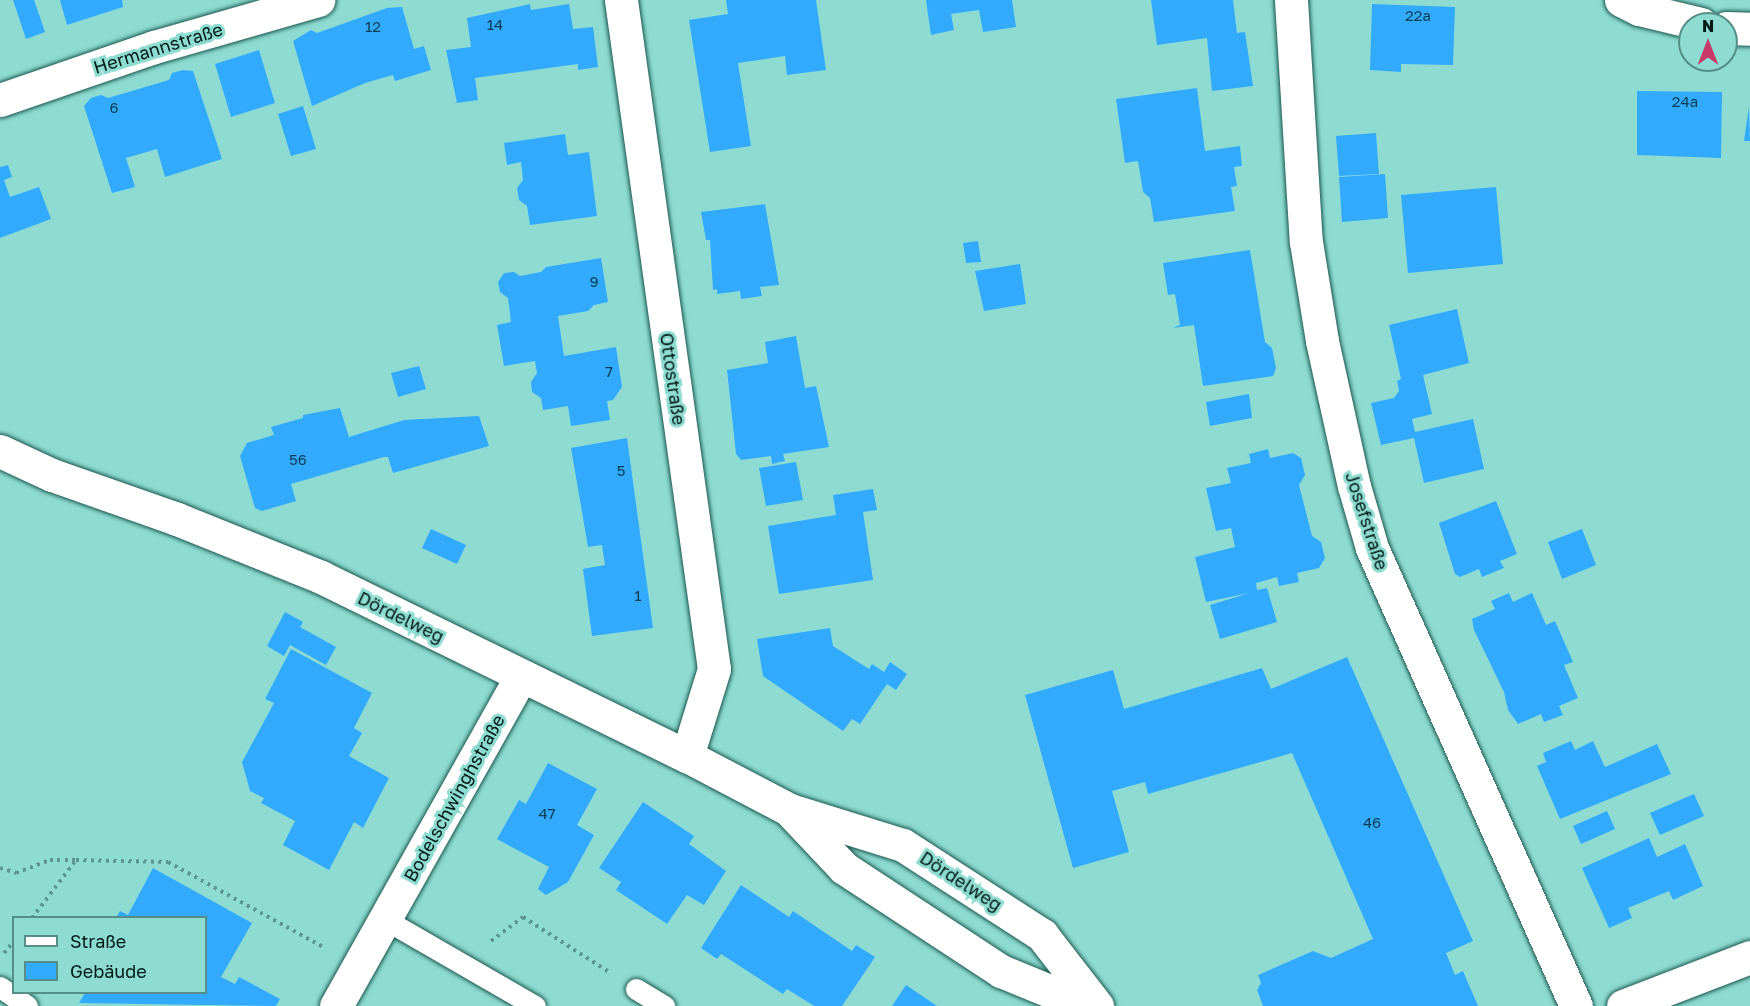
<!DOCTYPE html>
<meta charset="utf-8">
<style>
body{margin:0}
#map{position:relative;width:1750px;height:1006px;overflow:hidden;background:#8edcd1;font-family:"Golos Text",sans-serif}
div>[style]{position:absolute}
.building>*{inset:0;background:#32aafd}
.path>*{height:4px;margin-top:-2px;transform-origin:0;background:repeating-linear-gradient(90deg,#5c978f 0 3px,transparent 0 7.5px)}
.roads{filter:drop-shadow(0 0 2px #1a5750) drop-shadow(0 0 2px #1a5750)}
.service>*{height:21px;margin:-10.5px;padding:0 10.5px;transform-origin:10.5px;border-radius:10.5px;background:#fff}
.minor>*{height:33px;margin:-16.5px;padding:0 16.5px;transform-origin:16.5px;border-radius:16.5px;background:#fff}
span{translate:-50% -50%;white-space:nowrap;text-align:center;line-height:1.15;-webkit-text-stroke:6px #8edcd1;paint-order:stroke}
.number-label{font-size:15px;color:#0c3e50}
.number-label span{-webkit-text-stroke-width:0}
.street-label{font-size:18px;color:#001a17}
.legend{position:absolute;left:12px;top:916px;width:195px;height:78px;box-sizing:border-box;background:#8edcd1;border:2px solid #558e87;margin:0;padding:8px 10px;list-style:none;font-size:18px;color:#001a17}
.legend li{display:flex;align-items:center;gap:12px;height:30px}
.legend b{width:30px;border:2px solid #558e87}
.north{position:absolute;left:1678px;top:12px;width:60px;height:60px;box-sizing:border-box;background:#8edcd1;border:2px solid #558e87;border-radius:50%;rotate:0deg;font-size:16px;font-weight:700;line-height:24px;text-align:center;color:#001a17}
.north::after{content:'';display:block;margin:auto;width:21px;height:27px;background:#c63969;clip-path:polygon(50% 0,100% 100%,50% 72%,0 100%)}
</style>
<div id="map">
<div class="building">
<i style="clip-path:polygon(13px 0,34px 0,45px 32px,26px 39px)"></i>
<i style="clip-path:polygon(60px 0,122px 0,123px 7px,67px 25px)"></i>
<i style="clip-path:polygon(726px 0,816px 0,826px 70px,787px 75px,785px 56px,738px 63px,751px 146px,710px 152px,689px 20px,728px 14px)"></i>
<i style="clip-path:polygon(926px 0,1012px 0,1016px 27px,983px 32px,979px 10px,951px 14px,954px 30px,931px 35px)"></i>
<i style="clip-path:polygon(1151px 0,1233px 0,1237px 33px,1245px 32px,1253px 86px,1212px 91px,1207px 38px,1157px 45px)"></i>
<i style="clip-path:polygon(530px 4px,531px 10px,569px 4px,573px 29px,593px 27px,598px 67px,578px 70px,578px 64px,475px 78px,478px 100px,457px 103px,446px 50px,471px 47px,467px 18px)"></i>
<i style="clip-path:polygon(1372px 4px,1455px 7px,1453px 65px,1401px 64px,1401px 72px,1370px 70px)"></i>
<i style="clip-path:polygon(402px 7px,414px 49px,424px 46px,431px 70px,395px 81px,393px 75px,365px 83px,312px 106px,293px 41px,311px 30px,317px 33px,387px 8px)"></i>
<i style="clip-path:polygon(259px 50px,275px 103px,231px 117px,215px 64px)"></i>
<i style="clip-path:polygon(183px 70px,193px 71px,222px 159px,165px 177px,157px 149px,126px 158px,135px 187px,112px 193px,84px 106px,91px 98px,101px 95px,108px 98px,169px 80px,172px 73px)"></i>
<i style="clip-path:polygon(1197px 88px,1205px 151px,1240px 146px,1242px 166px,1234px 167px,1237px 186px,1231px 187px,1235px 211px,1154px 222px,1150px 198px,1143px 192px,1138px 161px,1125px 163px,1116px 99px)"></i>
<i style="clip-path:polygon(1637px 91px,1722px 92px,1721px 158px,1637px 155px)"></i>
<i style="clip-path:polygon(303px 106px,316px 149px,291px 156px,278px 114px)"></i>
<i style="clip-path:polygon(1749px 107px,1750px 141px,1744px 141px)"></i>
<i style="clip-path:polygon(1376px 133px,1379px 174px,1339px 176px,1336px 136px)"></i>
<i style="clip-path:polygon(565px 134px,568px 155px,589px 152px,597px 216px,530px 225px,527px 206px,519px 200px,517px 188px,523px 180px,521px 162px,507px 165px,504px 143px)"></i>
<i style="clip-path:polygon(8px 165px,12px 177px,4px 180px,10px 197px,39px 187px,51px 219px,0 238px,0 167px)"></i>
<i style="clip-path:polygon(1385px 174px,1388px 218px,1342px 222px,1339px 177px)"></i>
<i style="clip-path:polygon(1496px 187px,1503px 264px,1408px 273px,1401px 195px)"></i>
<i style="clip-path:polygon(765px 204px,779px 285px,760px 287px,762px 296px,741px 299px,740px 291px,717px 294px,717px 289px,713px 290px,710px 240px,706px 240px,701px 212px)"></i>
<i style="clip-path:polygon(978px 241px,981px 262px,966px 263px,963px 243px)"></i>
<i style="clip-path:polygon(1250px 250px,1265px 342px,1272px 348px,1276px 368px,1273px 376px,1203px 386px,1194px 325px,1173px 328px,1180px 325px,1175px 294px,1168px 295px,1163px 263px)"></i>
<i style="clip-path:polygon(601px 258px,608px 302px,594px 305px,588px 311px,558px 316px,564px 356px,616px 347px,622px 387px,613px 400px,607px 401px,610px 420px,571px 426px,568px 406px,543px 410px,541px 398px,532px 392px,531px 382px,537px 373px,535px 361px,504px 366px,497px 325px,511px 322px,508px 298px,500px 292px,498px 282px,504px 273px,514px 272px,520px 276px,541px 272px,546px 267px)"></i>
<i style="clip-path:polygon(1020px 264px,1026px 304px,984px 311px,975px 271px)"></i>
<i style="clip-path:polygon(1457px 309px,1469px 363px,1423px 375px,1432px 414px,1412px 419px,1415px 432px,1473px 419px,1484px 469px,1424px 483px,1414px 438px,1381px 445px,1371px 403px,1394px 398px,1399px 391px,1397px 381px,1401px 379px,1389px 325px)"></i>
<i style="clip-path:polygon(796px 336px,805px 388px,816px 386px,829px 447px,783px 454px,785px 461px,772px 464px,771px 456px,741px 460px,736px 454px,727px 370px,768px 363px,765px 342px)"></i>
<i style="clip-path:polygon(419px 366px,426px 389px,398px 397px,391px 373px)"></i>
<i style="clip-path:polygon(1249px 394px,1252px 418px,1210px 426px,1206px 402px)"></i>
<i style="clip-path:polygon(340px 408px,349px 437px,404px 420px,479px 416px,489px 446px,393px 473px,388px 457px,384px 457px,291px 484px,296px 501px,262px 511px,255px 508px,240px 456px,247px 443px,274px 435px,271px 427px,303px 418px,303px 415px)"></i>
<i style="clip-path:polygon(627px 438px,653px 628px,592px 636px,583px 569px,605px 565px,602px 545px,588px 547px,571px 448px)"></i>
<i style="clip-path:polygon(1268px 449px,1270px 458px,1293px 453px,1301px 458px,1305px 475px,1299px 485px,1312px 536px,1321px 542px,1325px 558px,1319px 568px,1297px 573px,1299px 582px,1279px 586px,1277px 577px,1256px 583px,1257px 590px,1267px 588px,1277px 622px,1220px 639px,1210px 605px,1249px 593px,1206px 602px,1195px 557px,1235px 547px,1231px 528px,1216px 531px,1206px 488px,1231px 483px,1227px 468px,1251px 463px,1249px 454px)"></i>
<i style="clip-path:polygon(796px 462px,803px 500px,766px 506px,759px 468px)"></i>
<i style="clip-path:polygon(873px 489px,877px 510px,863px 512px,873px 580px,779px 594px,768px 526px,836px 515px,833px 495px)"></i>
<i style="clip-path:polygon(1496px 501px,1517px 554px,1500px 561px,1504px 568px,1482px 577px,1479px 569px,1460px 577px,1455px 574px,1439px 523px)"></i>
<i style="clip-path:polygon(431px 529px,466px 545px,457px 564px,422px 548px)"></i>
<i style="clip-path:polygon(1582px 529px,1596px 565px,1562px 579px,1548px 542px)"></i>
<i style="clip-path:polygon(1509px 593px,1513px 602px,1532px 593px,1546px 625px,1555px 621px,1573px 662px,1564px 665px,1578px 698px,1559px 706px,1563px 715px,1544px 722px,1541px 714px,1518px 724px,1508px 710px,1504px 692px,1474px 630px,1472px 619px,1495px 609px,1491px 601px)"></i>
<i style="clip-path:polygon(285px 612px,303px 622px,300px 627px,336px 647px,326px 665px,290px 645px,284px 656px,267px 646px)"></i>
<i style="clip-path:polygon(830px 628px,833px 646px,869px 669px,872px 664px,884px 672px,890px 662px,907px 674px,896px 690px,887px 684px,860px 724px,852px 719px,843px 731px,763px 676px,757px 639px)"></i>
<i style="clip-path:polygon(291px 649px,372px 693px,354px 728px,362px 733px,349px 756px,389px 778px,363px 828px,354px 822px,329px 870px,283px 845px,295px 821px,261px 803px,264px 798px,250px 791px,242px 762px,274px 703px,265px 699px)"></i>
<i style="clip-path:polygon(1347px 657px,1473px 941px,1446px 953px,1455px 975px,1463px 971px,1478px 1006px,1263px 1006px,1257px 990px,1261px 983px,1258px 975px,1313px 951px,1331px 958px,1373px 939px,1292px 753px,1148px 794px,1145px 782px,1112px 791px,1129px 852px,1073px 868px,1025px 695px,1113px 670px,1124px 709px,1262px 668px,1271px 689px)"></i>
<i style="clip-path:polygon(1571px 741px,1575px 750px,1593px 741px,1605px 767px,1657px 744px,1671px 774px,1560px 819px,1537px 766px,1546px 762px,1543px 753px)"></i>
<i style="clip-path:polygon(548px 763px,597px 789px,577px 825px,594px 835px,568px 882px,546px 895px,538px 889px,549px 867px,497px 839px,519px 800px,526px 804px)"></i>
<i style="clip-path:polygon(1694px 794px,1704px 816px,1660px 835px,1650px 813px)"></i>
<i style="clip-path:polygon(643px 802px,694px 836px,689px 844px,726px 871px,704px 905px,687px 895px,667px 924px,616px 890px,621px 882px,599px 868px)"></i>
<i style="clip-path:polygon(1607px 811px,1615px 829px,1581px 844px,1573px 826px)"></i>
<i style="clip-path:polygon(1649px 838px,1657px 857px,1685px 844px,1703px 886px,1673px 900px,1669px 891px,1628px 908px,1632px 918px,1609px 928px,1582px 868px)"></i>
<i style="clip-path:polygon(153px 868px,252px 923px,221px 977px,235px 984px,239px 977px,280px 999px,276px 1006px,79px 1003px,85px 993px,206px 993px,206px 918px,116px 918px,120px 911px,128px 915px)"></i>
<i style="clip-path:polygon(741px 885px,789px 917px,793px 911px,852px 951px,856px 945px,875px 957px,842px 1006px,814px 1006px,787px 989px,783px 994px,721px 954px,717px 959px,701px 948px)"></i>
<i style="clip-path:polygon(906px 985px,937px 1006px,892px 1006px)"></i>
</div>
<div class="path">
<i style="left:0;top:868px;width:17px;rotate:17deg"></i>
<i style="left:16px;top:873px;width:36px;rotate:-21deg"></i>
<i style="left:50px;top:860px;width:26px"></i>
<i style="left:32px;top:918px;width:73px;rotate:-52.8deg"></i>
<i style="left:76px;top:860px;width:92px;rotate:1.2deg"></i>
<i style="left:168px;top:862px;width:177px;rotate:28.7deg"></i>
<i style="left:491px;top:941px;width:40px;rotate:-37deg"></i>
<i style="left:523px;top:917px;width:102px;rotate:32.6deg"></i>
<i style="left:4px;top:953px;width:16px;rotate:-50deg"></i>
</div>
<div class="roads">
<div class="service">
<i style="left:386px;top:920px;width:172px;rotate:30deg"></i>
<i style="left:0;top:987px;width:33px;rotate:35deg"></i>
<i style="left:636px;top:989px;width:33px;rotate:31deg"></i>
</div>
<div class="minor">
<i style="left:621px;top:0;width:675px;rotate:82.09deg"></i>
<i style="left:714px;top:669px;width:91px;rotate:107.2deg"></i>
<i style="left:1291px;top:0;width:242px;rotate:86.5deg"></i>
<i style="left:1306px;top:242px;width:100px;rotate:80.8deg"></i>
<i style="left:1322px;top:341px;width:148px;rotate:77.6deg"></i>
<i style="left:1354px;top:486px;width:65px;rotate:73.8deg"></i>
<i style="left:1372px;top:548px;width:501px;rotate:65.99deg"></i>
<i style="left:1621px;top:0;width:20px;rotate:27deg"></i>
<i style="left:1639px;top:9px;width:64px;rotate:13.6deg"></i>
<i style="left:1726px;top:28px;width:24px;rotate:2deg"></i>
<i style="left:0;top:100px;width:163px;rotate:-19deg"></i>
<i style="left:154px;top:47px;width:171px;rotate:-16deg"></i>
<i style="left:0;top:451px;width:57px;rotate:24.8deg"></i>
<i style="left:52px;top:475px;width:133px;rotate:19.4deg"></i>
<i style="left:177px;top:519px;width:155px;rotate:21.9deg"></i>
<i style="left:321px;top:577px;width:407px;rotate:26.1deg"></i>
<i style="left:687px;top:756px;width:116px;rotate:27.7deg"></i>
<i style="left:790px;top:810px;width:118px;rotate:17.2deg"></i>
<i style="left:903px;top:845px;width:166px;rotate:32.9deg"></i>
<i style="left:1042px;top:935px;width:90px;rotate:52.2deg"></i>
<i style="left:791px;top:812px;width:77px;rotate:46.6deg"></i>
<i style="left:844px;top:868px;width:188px;rotate:33.3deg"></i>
<i style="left:1001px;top:971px;width:92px;rotate:22.4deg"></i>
<i style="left:336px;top:1006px;width:378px;rotate:-60.7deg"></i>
<i style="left:1623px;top:1006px;width:136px;rotate:-21.1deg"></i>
</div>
</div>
<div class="number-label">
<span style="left:1418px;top:16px">22a</span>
<span style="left:495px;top:25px">14</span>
<span style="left:373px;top:27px">12</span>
<span style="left:1685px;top:102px">24a</span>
<span style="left:114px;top:108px">6</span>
<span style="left:594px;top:282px">9</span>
<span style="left:609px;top:372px">7</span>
<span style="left:298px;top:460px">56</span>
<span style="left:621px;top:471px">5</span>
<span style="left:638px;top:596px">1</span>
<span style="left:547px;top:814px">47</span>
<span style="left:1372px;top:823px">46</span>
</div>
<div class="street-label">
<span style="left:158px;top:48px;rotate:-17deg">Hermannstraße</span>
<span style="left:673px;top:379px;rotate:82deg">Ottostraße</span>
<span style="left:1367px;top:521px;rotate:72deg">Josefstraße</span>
<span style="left:401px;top:617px;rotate:26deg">Dördelweg</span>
<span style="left:454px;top:798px;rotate:-61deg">Bodelschwinghstraße</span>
<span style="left:961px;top:881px;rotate:33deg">Dördelweg</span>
</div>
<ul class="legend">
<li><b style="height:8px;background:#fff"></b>Straße</li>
<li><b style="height:16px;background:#32aafd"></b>Gebäude</li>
</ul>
<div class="north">N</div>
</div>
